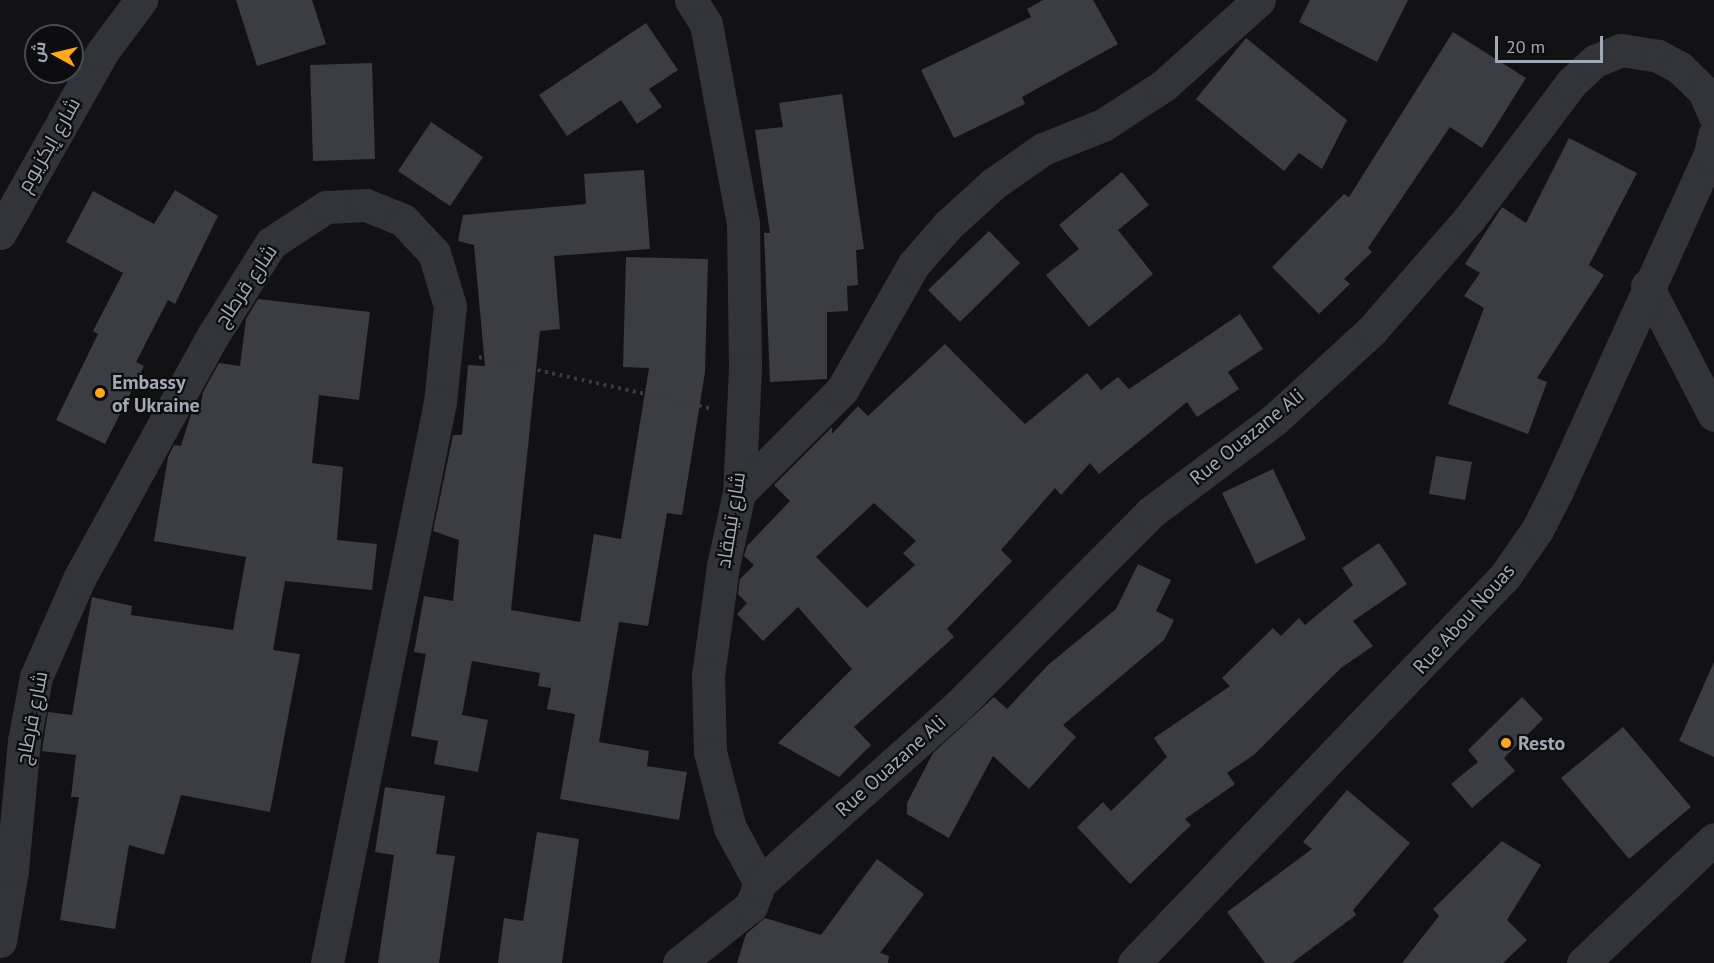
<!DOCTYPE html>
<meta charset="utf-8">
<style>
body{margin:0}
#map{position:relative;width:1714px;height:963px;overflow:hidden;background:#121214;font-family:"PT Sans",Cairo,sans-serif}
div>[style]{position:absolute}
.building>*{inset:0;background:#3c3d42}
.path>*{height:4px;margin-top:-2px;transform-origin:0;background:repeating-linear-gradient(90deg,#393b40 0 3px,transparent 0 7.5px)}
.minor>*{height:33px;margin:-16.5px;padding:0 16.5px;transform-origin:16.5px;border-radius:16.5px;background:#333439}
.dots>*{width:16px;height:16px;translate:-50% -50%;box-sizing:border-box;border:3px solid #0d0d0f;border-radius:50%}
span{translate:-50% -50%;white-space:nowrap;text-align:center;line-height:1.15;-webkit-text-stroke:4.5px #0d0d0f;paint-order:stroke}
.street-label{font-size:20px;color:#a2a9b6}
.poi-label{font-size:20px;color:#a2a9b6;font-weight:700}
.left{translate:0 -50%;text-align:left}
.north{position:absolute;left:24px;top:24px;width:60px;height:60px;box-sizing:border-box;background:#0d0d0f;border:2px solid #494b52;border-radius:50%;rotate:278deg;font-size:16px;font-weight:700;line-height:24px;text-align:center;color:#a2a9b6}
.north::after{content:'';display:block;margin:auto;width:21px;height:27px;background:#ffa71f;clip-path:polygon(50% 0,100% 100%,50% 72%,0 100%)}
.scale{position:absolute;left:1495px;top:36px;width:108px;height:27px;box-sizing:border-box;border:3px solid #a2a9b6;border-top:0;padding-left:8px;font-size:18px;line-height:21px;white-space:nowrap;color:#a2a9b6;-webkit-text-stroke:4px #0d0d0f;paint-order:stroke}
</style>
<div id="map">
<div class="building">
<i style="clip-path:polygon(236px 0,312px 0,326px 44px,257px 66px)"></i>
<i style="clip-path:polygon(1043px 0,1093px 0,1118px 44px,1022px 97px,1025px 104px,954px 138px,921px 70px,1031px 17px,1027px 9px)"></i>
<i style="clip-path:polygon(1310px 0,1408px 0,1377px 62px,1299px 22px)"></i>
<i style="clip-path:polygon(646px 23px,678px 70px,649px 89px,662px 107px,637px 124px,621px 100px,567px 136px,539px 95px)"></i>
<i style="clip-path:polygon(1453px 32px,1526px 78px,1482px 148px,1450px 127px,1368px 248px,1372px 252px,1344px 279px,1350px 284px,1319px 314px,1272px 267px,1344px 194px,1349px 197px)"></i>
<i style="clip-path:polygon(1246px 38px,1347px 120px,1322px 169px,1299px 153px,1284px 171px,1196px 99px)"></i>
<i style="clip-path:polygon(372px 63px,375px 159px,313px 161px,310px 65px)"></i>
<i style="clip-path:polygon(842px 94px,864px 249px,856px 250px,858px 285px,847px 286px,848px 311px,827px 312px,827px 379px,770px 382px,764px 233px,770px 233px,755px 130px,783px 127px,779px 103px)"></i>
<i style="clip-path:polygon(431px 122px,483px 157px,450px 206px,398px 171px)"></i>
<i style="clip-path:polygon(1569px 138px,1637px 173px,1589px 265px,1604px 275px,1537px 378px,1547px 382px,1528px 434px,1448px 404px,1484px 308px,1464px 296px,1480px 273px,1465px 264px,1502px 207px,1526px 223px)"></i>
<i style="clip-path:polygon(644px 170px,650px 249px,554px 256px,560px 329px,540px 331px,511px 610px,580px 622px,594px 534px,621px 539px,649px 368px,623px 367px,626px 257px,708px 259px,705px 372px,682px 515px,667px 513px,648px 626px,619px 622px,599px 742px,649px 751px,647px 766px,687px 772px,679px 820px,560px 799px,575px 714px,547px 709px,551px 688px,538px 686px,540px 673px,472px 661px,462px 715px,488px 720px,478px 772px,434px 764px,438px 741px,411px 736px,426px 654px,414px 652px,424px 596px,453px 601px,459px 540px,433px 531px,453px 435px,462px 435px,468px 365px,485px 366px,474px 245px,458px 241px,463px 215px,586px 204px,584px 174px)"></i>
<i style="clip-path:polygon(1122px 172px,1149px 205px,1118px 230px,1153px 274px,1089px 327px,1046px 275px,1079px 249px,1059px 225px)"></i>
<i style="clip-path:polygon(175px 190px,218px 216px,175px 304px,168px 300px,136px 362px,144px 366px,105px 444px,56px 420px,98px 334px,93px 331px,123px 273px,66px 242px,93px 191px,154px 224px)"></i>
<i style="clip-path:polygon(989px 231px,1020px 263px,960px 322px,928px 290px)"></i>
<i style="clip-path:polygon(258px 299px,370px 312px,359px 400px,319px 395px,312px 463px,343px 467px,337px 540px,377px 544px,372px 590px,285px 581px,273px 650px,300px 654px,270px 812px,181px 795px,164px 855px,129px 845px,115px 929px,60px 920px,79px 797px,71px 797px,76px 755px,42px 751px,43px 744px,48px 712px,72px 715px,92px 597px,132px 606px,131px 615px,233px 630px,246px 557px,154px 541px,168px 457px,174px 445px,181px 446px,191px 414px,199px 415px,203px 392px,219px 363px,240px 366px,246px 319px)"></i>
<i style="clip-path:polygon(evenodd,1240px 314px,1263px 349px,1228px 372px,1239px 389px,1197px 417px,1187px 402px,1099px 474px,1090px 463px,1061px 495px,1055px 488px,1001px 550px,1012px 561px,947px 629px,954px 637px,854px 727px,871px 745px,839px 777px,778px 743px,852px 669px,798px 607px,763px 641px,737px 614px,747px 603px,738px 594px,740px 579px,754px 565px,744px 556px,747px 546px,790px 501px,774px 485px,832px 427px,832px 434px,858px 406px,868px 416px,945px 344px,1025px 424px,1087px 373px,1101px 390px,1118px 377px,1129px 389px,1240px 314px,874px 503px,916px 541px,903px 553px,915px 565px,867px 608px,816px 557px,874px 503px)"></i>
<i style="clip-path:polygon(1436px 456px,1472px 462px,1465px 500px,1429px 494px)"></i>
<i style="clip-path:polygon(1273px 469px,1306px 539px,1256px 564px,1222px 493px)"></i>
<i style="clip-path:polygon(1379px 543px,1407px 584px,1353px 621px,1373px 646px,1341px 668px,1255px 754px,1227px 773px,1235px 784px,1185px 819px,1191px 825px,1130px 884px,1077px 827px,1103px 802px,1111px 811px,1167px 757px,1154px 738px,1230px 686px,1222px 678px,1273px 628px,1281px 636px,1299px 618px,1305px 625px,1353px 585px,1342px 568px)"></i>
<i style="clip-path:polygon(1138px 564px,1171px 580px,1156px 611px,1174px 620px,1164px 640px,1063px 725px,1076px 737px,1029px 789px,993px 756px,949px 838px,907px 814px,907px 803px,933px 753px,994px 697px,1007px 709px,1048px 665px,1116px 609px)"></i>
<i style="clip-path:polygon(1714px 662px,1714px 757px,1679px 741px)"></i>
<i style="clip-path:polygon(1522px 697px,1543px 719px,1504px 758px,1515px 771px,1472px 808px,1451px 784px,1478px 762px,1468px 750px)"></i>
<i style="clip-path:polygon(1623px 727px,1691px 807px,1629px 859px,1561px 778px)"></i>
<i style="clip-path:polygon(385px 787px,445px 796px,436px 854px,455px 856px,439px 963px,378px 963px,394px 855px,375px 852px)"></i>
<i style="clip-path:polygon(1347px 790px,1410px 843px,1353px 910px,1356px 915px,1292px 963px,1265px 963px,1227px 912px,1312px 849px,1303px 842px)"></i>
<i style="clip-path:polygon(537px 832px,579px 839px,562px 963px,498px 963px,504px 918px,523px 921px)"></i>
<i style="clip-path:polygon(1502px 841px,1541px 865px,1507px 920px,1527px 940px,1503px 963px,1402px 963px,1439px 916px,1433px 909px)"></i>
<i style="clip-path:polygon(877px 859px,924px 894px,880px 953px,889px 956px,888px 963px,737px 963px,746px 934px,765px 918px,821px 935px)"></i>
</div>
<div class="path">
<i style="left:479px;top:357px;width:236px;rotate:12.5deg"></i>
</div>
<div class="minor">
<i style="left:691px;top:0;width:28px;rotate:58deg"></i>
<i style="left:706px;top:24px;width:202px;rotate:79.5deg"></i>
<i style="left:743px;top:223px;width:145px;rotate:89.2deg"></i>
<i style="left:745px;top:368px;width:125px;rotate:92.7deg"></i>
<i style="left:739px;top:493px;width:75px;rotate:102.4deg"></i>
<i style="left:723px;top:566px;width:110px;rotate:97.8deg"></i>
<i style="left:708px;top:675px;width:77px;rotate:88.5deg"></i>
<i style="left:710px;top:752px;width:79px;rotate:75.3deg"></i>
<i style="left:730px;top:828px;width:63px;rotate:61.4deg"></i>
<i style="left:0;top:233px;width:209px;rotate:-60.5deg"></i>
<i style="left:103px;top:51px;width:64px;rotate:-53.3deg"></i>
<i style="left:1647px;top:286px;width:145px;rotate:62.6deg"></i>
<i style="left:739px;top:493px;width:146px;rotate:-45deg"></i>
<i style="left:842px;top:390px;width:145px;rotate:-60.3deg"></i>
<i style="left:914px;top:264px;width:52px;rotate:-48.9deg"></i>
<i style="left:948px;top:225px;width:61px;rotate:-42.3deg"></i>
<i style="left:993px;top:184px;width:61px;rotate:-35deg"></i>
<i style="left:1043px;top:149px;width:65px;rotate:-21.8deg"></i>
<i style="left:1103px;top:125px;width:72px;rotate:-33deg"></i>
<i style="left:1163px;top:86px;width:129px;rotate:-41.9deg"></i>
<i style="left:0;top:941px;width:72px;rotate:-80.4deg"></i>
<i style="left:12px;top:870px;width:130px;rotate:-84.7deg"></i>
<i style="left:24px;top:741px;width:65px;rotate:-79.4deg"></i>
<i style="left:36px;top:677px;width:109px;rotate:-66.3deg"></i>
<i style="left:80px;top:577px;width:274px;rotate:-61.2deg"></i>
<i style="left:212px;top:337px;width:111px;rotate:-57.9deg"></i>
<i style="left:271px;top:243px;width:66px;rotate:-33.2deg"></i>
<i style="left:326px;top:207px;width:40px;rotate:-2.9deg"></i>
<i style="left:366px;top:205px;width:40px;rotate:22deg"></i>
<i style="left:403px;top:220px;width:45px;rotate:46.8deg"></i>
<i style="left:434px;top:253px;width:55px;rotate:73.2deg"></i>
<i style="left:450px;top:306px;width:97px;rotate:95.9deg"></i>
<i style="left:440px;top:402px;width:572px;rotate:101.39deg"></i>
<i style="left:679px;top:963px;width:92px;rotate:-38.4deg"></i>
<i style="left:751px;top:906px;width:25px;rotate:-69deg"></i>
<i style="left:760px;top:883px;width:264px;rotate:-41.8deg"></i>
<i style="left:957px;top:707px;width:274px;rotate:-45.1deg"></i>
<i style="left:1150px;top:513px;width:156px;rotate:-36.9deg"></i>
<i style="left:1275px;top:419px;width:132px;rotate:-42.5deg"></i>
<i style="left:1372px;top:330px;width:147px;rotate:-48.9deg"></i>
<i style="left:1469px;top:219px;width:170px;rotate:-53.1deg"></i>
<i style="left:1571px;top:83px;width:33px;rotate:-43deg"></i>
<i style="left:1595px;top:61px;width:28px;rotate:-23deg"></i>
<i style="left:1621px;top:50px;width:37px;rotate:9deg"></i>
<i style="left:1658px;top:56px;width:24px;rotate:28deg"></i>
<i style="left:1679px;top:67px;width:35px;rotate:44deg"></i>
<i style="left:1704px;top:91px;width:25px;rotate:67deg"></i>
<i style="left:1134px;top:963px;width:536px;rotate:-46.21deg"></i>
<i style="left:1505px;top:576px;width:56px;rotate:-55.2deg"></i>
<i style="left:1537px;top:530px;width:44px;rotate:-62.9deg"></i>
<i style="left:1557px;top:491px;width:370px;rotate:-65.6deg"></i>
<i style="left:1710px;top:154px;width:19px;rotate:-78deg"></i>
<i style="left:1583px;top:963px;width:180px;rotate:-43.4deg"></i>
</div>
<div class="dots">
<i style="left:100px;top:393px;background:#ffa71f"></i>
<i style="left:1506px;top:743px;background:#ffa71f"></i>
</div>
<div class="street-label">
<span style="left:49px;top:145px;rotate:-60deg">شارع إيكزيوم</span>
<span style="left:246px;top:286px;rotate:-56deg">شارع قرطاج</span>
<span style="left:1247px;top:437px;rotate:-39deg">Rue Ouazane Ali</span>
<span style="left:731px;top:520px;rotate:-81deg">شارع تيمقاد</span>
<span style="left:1464px;top:619px;rotate:-48deg">Rue Abou Nouas</span>
<span style="left:32px;top:718px;rotate:-79deg">شارع قرطاج</span>
<span style="left:891px;top:766px;rotate:-42deg">Rue Ouazane Ali</span>
</div>
<div class="poi-label">
<span class="left" style="left:112px;top:394px">Embassy<br>of Ukraine</span>
<span class="left" style="left:1518px;top:743px">Resto</span>
</div>
<div class="north">ش</div>
<div class="scale">20 m</div>
</div>
